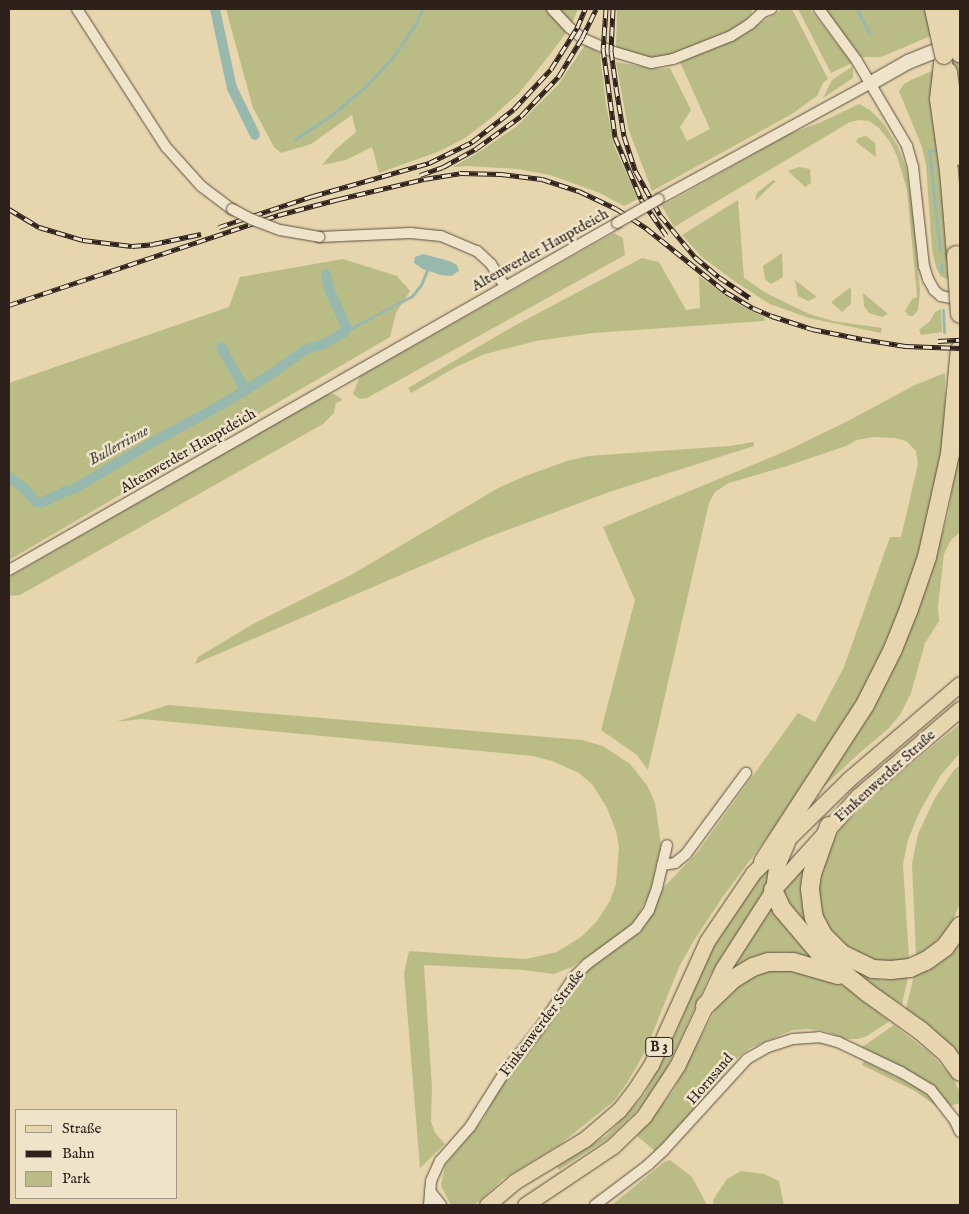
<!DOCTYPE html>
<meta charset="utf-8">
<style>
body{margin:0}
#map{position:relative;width:969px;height:1214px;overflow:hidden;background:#e7d5ad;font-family:"IM FELL English",serif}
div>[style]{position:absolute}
.green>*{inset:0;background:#babc86}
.water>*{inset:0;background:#97b8ad}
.stream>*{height:3px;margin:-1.5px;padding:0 1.5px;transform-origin:1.5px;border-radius:1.5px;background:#97b8ad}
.canal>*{height:10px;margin:-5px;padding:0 5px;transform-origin:5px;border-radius:5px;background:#97b8ad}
.roads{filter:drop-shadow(0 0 1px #5c4e40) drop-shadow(0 0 1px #5c4e40)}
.street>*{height:10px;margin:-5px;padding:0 5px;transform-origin:5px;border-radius:5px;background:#efe4ca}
.secondary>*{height:14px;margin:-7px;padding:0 7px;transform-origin:7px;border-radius:7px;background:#efe4ca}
.primary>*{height:15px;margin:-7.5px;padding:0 7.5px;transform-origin:7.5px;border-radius:7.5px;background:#e7d5ad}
.highway>*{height:18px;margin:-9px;padding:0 9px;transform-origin:9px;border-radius:9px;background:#e7d5ad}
.rail>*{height:5px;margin-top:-2.5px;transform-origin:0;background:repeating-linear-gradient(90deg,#efe4ca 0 9px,#2e211b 0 18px);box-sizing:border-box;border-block:1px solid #2e211b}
.bridges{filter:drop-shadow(0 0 1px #5c4e40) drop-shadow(0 0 1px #5c4e40)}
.street-bridge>*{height:10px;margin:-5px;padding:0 5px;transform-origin:5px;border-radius:5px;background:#efe4ca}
.highway-bridge>*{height:18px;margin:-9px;padding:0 9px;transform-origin:9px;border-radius:9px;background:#e7d5ad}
span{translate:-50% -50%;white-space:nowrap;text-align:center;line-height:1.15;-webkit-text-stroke:5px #efe4ca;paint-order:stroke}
.shield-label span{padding:1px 4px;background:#efe4ca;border:1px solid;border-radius:4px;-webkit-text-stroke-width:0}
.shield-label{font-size:14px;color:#2e211b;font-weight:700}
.street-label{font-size:15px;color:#2e211b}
.water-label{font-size:16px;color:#4e4e47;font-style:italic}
.frame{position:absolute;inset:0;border:10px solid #2e211b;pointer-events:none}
.legend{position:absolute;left:15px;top:1109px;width:162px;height:90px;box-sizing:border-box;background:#efe4ca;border:1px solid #a29684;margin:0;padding:6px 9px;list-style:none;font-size:15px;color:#2e211b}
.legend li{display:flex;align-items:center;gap:10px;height:25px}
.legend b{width:25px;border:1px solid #a29684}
</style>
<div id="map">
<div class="green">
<i style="clip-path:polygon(226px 9px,578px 9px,570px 28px,544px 62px,519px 93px,490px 119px,465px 138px,440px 151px,379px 173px,372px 147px,346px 160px,322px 165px,335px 150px,356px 132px,352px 115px,311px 144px,281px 153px,274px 147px,253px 108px)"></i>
<i style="clip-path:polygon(617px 9px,751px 9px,752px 13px,739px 27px,691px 48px,652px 61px,616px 48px)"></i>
<i style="clip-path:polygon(783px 9px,792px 9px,828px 79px,823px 83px,817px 96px,792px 114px,652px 191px,628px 128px,616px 62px,656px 69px,670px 68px,691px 110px,680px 127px,687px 141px,710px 129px,680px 62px,746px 32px)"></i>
<i style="clip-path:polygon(798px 9px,810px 9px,852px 63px,831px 73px)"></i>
<i style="clip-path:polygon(823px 9px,958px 9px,959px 24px,881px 57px,862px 57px)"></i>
<i style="clip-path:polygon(585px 45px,600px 53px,606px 105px,615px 148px,638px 199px,624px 206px,600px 193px,550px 175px,517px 169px,467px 166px,453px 167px,482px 150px,517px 126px,558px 85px)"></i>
<i style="clip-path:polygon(960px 59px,960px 285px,940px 276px,936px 267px,932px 250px,926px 165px,922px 147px,899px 91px,904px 84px,911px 80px)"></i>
<i style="clip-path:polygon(853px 66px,853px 78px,823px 98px,832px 80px)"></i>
<i style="clip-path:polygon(859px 104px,870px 110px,884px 124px,898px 147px,906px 167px,915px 224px,920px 291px,918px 310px,913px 316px,909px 316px,905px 311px,912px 299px,917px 297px,907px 190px,897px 156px,890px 142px,879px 128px,869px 121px,859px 120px,850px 122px,674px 227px,662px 206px,789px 134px,819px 123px)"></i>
<i style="clip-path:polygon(866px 136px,875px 143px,876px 157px,856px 142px,858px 138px)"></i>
<i style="clip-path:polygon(799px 167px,810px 169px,811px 183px,805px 187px,788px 171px)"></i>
<i style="clip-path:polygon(773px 180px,776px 181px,755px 201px,757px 193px)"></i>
<i style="clip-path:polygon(738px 200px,744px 278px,766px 293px,809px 314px,833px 321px,882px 328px,881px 333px,809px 318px,770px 304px,734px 281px,702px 257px,682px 235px)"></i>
<i style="clip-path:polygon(614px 233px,623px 238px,625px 255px,367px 398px,360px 399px,353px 394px,360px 376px)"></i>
<i style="clip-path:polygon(782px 253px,783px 277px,771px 284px,765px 279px,763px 266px)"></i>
<i style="clip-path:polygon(642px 258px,659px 262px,686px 310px,700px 308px,699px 276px,733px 301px,764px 317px,765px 321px,593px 333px,536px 341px,485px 354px,456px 367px,411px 393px,408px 388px,514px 326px)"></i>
<i style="clip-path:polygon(343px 259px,397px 276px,410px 291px,396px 313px,390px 337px,9px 560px,9px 383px,229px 307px,240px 277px)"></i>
<i style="clip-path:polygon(795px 280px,817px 297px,808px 301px,798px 296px)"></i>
<i style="clip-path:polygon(851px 287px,851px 304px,842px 312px,831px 302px)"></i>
<i style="clip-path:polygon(863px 293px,888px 314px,882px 317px,869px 313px,864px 306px)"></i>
<i style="clip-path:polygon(941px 309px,942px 332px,921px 335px,919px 330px,930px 321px,935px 312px)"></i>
<i style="clip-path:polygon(945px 373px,945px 420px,941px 450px,923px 538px,896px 624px,848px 724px,808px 782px,722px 898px,695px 939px,679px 967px,646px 1050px,627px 1083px,613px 1102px,559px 1145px,503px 1179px,475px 1205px,451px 1205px,441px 1186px,445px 1165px,482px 1121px,497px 1093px,575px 984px,590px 968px,637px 934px,663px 888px,697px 853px,798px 713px,815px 722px,844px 667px,890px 537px,901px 537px,918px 464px,916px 451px,906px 441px,895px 438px,873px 437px,857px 440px,846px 446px,787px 466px,729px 483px,715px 492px,709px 503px,648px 770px,637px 755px,601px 730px,635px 600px,603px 527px,786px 451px,846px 422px,915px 385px)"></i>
<i style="clip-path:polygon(334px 394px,343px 400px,336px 403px,334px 413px,323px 424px,20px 595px,9px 596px,9px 577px,325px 395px)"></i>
<i style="clip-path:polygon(754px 442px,754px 446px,609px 492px,486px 538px,195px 664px,198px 657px,253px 624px,351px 575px,500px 487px,528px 475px,567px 461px,588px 456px,730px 446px)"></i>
<i style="clip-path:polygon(960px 442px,960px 532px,951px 540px,944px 554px,938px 607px,939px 621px,925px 643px,911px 693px,900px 715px,888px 729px,855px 757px,816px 794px,912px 621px,924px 593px,948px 515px)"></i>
<i style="clip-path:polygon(168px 705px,582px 740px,603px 746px,630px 764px,647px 785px,655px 803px,661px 844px,650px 893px,635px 921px,619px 936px,572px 967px,554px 974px,523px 970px,424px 965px,432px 1088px,431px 1121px,435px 1133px,445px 1144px,420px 1168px,404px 973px,409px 951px,526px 959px,557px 952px,581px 937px,597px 921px,610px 901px,616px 884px,619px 847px,616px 831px,607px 808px,592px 784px,579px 773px,552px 761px,533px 756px,142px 719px,116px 722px)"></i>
<i style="clip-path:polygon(960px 724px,960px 753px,940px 776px,919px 813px,908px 840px,903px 864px,909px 959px,896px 962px,873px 962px,850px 954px,827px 932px,819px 914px,819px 871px,826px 850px,841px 828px,882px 788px)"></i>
<i style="clip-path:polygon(960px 765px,960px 903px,950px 927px,933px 945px,916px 956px,912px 864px,918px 834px,935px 798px,954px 770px)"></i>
<i style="clip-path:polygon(812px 852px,804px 902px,866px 973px,873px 978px,882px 980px,908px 977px,902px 1005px,846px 970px,785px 902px,781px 887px)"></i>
<i style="clip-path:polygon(769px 865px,768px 887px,710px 975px,668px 1066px,655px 1088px,642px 1106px,609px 1138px,559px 1170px,557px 1167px,607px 1135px,644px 1095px,671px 1044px,714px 943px)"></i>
<i style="clip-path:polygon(771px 901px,817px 959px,785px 952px,767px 953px,750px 958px,723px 976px)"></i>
<i style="clip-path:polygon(960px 943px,960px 1055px,931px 1027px,906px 1009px,914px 975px,934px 967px)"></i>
<i style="clip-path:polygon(770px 966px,821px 974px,863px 997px,863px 1001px,890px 1021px,867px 1036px,858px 1039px,847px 1039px,825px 1031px,809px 1029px,793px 1030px,750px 1048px,735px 1060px,702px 1102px,655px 1151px,637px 1136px,673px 1091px,724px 993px)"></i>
<i style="clip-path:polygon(894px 1025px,930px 1053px,953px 1078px,960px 1092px,960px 1103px,950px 1106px,913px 1074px,862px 1047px)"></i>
<i style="clip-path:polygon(864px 1061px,917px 1087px,937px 1103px,936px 1106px,915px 1091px,862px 1065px)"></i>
<i style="clip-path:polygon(670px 1160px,692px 1177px,707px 1205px,612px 1205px,664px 1162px)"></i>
<i style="clip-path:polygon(741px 1171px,764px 1174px,779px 1181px,784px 1205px,714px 1205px,713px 1200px,727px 1179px)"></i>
</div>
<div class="water">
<i style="clip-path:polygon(423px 254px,449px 261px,457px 265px,459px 271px,451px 276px,441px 275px,423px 269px,414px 263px,415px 257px)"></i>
</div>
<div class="stream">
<i style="left:857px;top:9px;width:27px;rotate:63deg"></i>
<i style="left:295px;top:139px;width:42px;rotate:-33.3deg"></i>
<i style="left:330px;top:116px;width:44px;rotate:-39.5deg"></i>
<i style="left:364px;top:88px;width:42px;rotate:-46.9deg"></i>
<i style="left:393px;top:57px;width:41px;rotate:-55.9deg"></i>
<i style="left:416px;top:23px;width:15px;rotate:-67deg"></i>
<i style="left:940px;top:150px;width:11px;rotate:180deg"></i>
<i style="left:929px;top:150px;width:102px;rotate:83.8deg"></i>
<i style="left:941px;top:264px;width:8px;rotate:83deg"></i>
<i style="left:943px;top:310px;width:22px;rotate:87deg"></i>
<i style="left:344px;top:332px;width:77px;rotate:-27.9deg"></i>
<i style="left:412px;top:296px;width:14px;rotate:-51deg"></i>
<i style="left:421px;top:285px;width:16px;rotate:-68deg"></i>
</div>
<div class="canal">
<i style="left:215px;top:9px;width:81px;rotate:77.9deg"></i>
<i style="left:232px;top:88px;width:52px;rotate:63.9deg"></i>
<i style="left:221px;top:347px;width:49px;rotate:60.8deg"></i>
<i style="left:9px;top:477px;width:20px;rotate:37deg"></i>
<i style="left:25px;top:489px;width:17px;rotate:50deg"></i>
<i style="left:36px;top:502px;width:5px;rotate:11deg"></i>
<i style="left:41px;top:503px;width:28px;rotate:-26deg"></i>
<i style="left:66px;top:491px;width:8px;rotate:-14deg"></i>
<i style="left:74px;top:489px;width:92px;rotate:-30.7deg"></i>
<i style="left:153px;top:442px;width:77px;rotate:-28.6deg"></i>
<i style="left:221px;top:405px;width:57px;rotate:-31.5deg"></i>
<i style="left:270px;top:375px;width:43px;rotate:-35.5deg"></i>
<i style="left:305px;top:350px;width:22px;rotate:-18deg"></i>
<i style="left:326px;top:343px;width:21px;rotate:-31deg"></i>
<i style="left:344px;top:332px;width:6px;rotate:-72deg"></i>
<i style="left:346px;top:326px;width:41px;rotate:-114.7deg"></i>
<i style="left:329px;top:289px;width:15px;rotate:-101deg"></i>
</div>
<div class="roads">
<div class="street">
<i style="left:77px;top:9px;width:164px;rotate:57.2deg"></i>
<i style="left:166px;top:147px;width:52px;rotate:48.1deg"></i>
<i style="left:201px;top:186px;width:39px;rotate:37deg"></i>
<i style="left:552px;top:9px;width:26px;rotate:47deg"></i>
<i style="left:570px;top:28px;width:16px;rotate:40deg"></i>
<i style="left:582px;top:38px;width:32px;rotate:24deg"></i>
<i style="left:611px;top:51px;width:42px;rotate:16.7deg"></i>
<i style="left:651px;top:63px;width:22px;rotate:-10deg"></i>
<i style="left:673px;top:59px;width:62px;rotate:-21.6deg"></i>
<i style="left:731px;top:36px;width:22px;rotate:-32deg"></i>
<i style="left:750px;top:24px;width:18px;rotate:-43deg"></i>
<i style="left:763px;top:12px;width:9px;rotate:-21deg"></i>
<i style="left:819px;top:9px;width:64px;rotate:53.8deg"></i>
<i style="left:857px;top:61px;width:99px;rotate:59.5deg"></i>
<i style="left:907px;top:146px;width:22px;rotate:74deg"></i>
<i style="left:913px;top:167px;width:100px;rotate:83.7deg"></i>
<i style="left:924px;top:266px;width:14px;rotate:73deg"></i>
<i style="left:928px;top:279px;width:13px;rotate:61deg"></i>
<i style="left:934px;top:290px;width:9px;rotate:41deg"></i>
<i style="left:941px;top:296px;width:19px;rotate:12deg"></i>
<i style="left:659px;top:199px;width:242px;rotate:-28.7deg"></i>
<i style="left:319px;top:237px;width:92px;rotate:-2.5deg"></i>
<i style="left:411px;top:233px;width:30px;rotate:6deg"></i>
<i style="left:441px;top:236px;width:39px;rotate:23deg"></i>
<i style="left:477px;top:251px;width:19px;rotate:43deg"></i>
<i style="left:491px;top:264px;width:26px;rotate:58deg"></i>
<i style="left:9px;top:570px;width:700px;rotate:-29.71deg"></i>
<i style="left:662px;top:865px;width:13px;rotate:-9deg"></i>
<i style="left:675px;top:863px;width:14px;rotate:-39deg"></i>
<i style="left:686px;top:854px;width:101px;rotate:-53.5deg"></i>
<i style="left:430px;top:1191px;width:18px;rotate:52deg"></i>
<i style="left:429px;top:1205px;width:24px;rotate:-85deg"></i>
<i style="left:431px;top:1181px;width:22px;rotate:-66deg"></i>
<i style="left:440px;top:1161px;width:45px;rotate:-48.6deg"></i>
<i style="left:470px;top:1127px;width:64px;rotate:-57.8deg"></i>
<i style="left:504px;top:1073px;width:56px;rotate:-51.5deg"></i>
<i style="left:539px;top:1029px;width:63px;rotate:-56.1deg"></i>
<i style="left:574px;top:977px;width:18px;rotate:-45deg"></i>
<i style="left:587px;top:964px;width:61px;rotate:-36.3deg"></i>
<i style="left:636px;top:928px;width:22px;rotate:-54deg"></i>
<i style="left:649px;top:910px;width:23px;rotate:-70deg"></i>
<i style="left:657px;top:888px;width:44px;rotate:-76.9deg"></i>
<i style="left:595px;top:1205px;width:66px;rotate:-37deg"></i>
<i style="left:648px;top:1165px;width:22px;rotate:-43deg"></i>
<i style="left:664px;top:1150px;width:123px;rotate:-47.6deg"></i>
<i style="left:747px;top:1059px;width:24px;rotate:-30deg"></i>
<i style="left:768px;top:1047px;width:26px;rotate:-18deg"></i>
<i style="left:793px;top:1039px;width:26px;rotate:-4deg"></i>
<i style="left:819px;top:1037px;width:20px;rotate:15deg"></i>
<i style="left:838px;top:1042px;width:70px;rotate:25.5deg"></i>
<i style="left:901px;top:1072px;width:35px;rotate:31deg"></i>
<i style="left:931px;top:1090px;width:37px;rotate:52deg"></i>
<i style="left:954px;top:1119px;width:14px;rotate:65deg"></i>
</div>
<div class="secondary">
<i style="left:871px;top:83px;width:43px;rotate:-29.6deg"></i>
<i style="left:908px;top:62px;width:45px;rotate:-22deg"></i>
</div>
<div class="primary">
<i style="left:773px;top:889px;width:21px;rotate:-82deg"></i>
<i style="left:776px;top:868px;width:28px;rotate:-67deg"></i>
<i style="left:487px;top:1205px;width:35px;rotate:-40deg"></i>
<i style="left:514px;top:1182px;width:83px;rotate:-31.2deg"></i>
<i style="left:585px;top:1139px;width:45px;rotate:-40.5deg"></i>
<i style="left:619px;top:1110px;width:24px;rotate:-52deg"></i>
<i style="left:634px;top:1091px;width:31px;rotate:-57deg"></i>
<i style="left:651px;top:1065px;width:136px;rotate:-65.7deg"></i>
<i style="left:707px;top:941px;width:82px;rotate:-55.9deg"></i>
<i style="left:753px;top:873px;width:134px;rotate:-44.4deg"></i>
<i style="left:849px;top:779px;width:146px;rotate:-40.6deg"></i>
<i style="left:525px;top:1205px;width:106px;rotate:-33.8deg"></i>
<i style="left:613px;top:1146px;width:43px;rotate:-44.1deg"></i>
<i style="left:644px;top:1116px;width:60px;rotate:-56.6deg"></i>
<i style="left:677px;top:1066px;width:108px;rotate:-64.9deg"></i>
<i style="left:723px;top:968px;width:93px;rotate:-57.3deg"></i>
<i style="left:773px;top:890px;width:127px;rotate:-47.9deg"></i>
<i style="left:858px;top:796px;width:134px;rotate:-40.5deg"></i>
</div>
<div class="highway">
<i style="left:944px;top:55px;width:44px;rotate:96.5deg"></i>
<i style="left:939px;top:99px;width:73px;rotate:82.1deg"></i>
<i style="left:949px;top:171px;width:84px;rotate:85.2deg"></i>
<i style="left:948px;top:72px;width:85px;rotate:81.9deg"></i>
<i style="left:829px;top:826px;width:51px;rotate:109.5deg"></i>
<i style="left:812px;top:874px;width:15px;rotate:98deg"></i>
<i style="left:810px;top:889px;width:17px;rotate:83deg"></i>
<i style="left:812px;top:906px;width:12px;rotate:81deg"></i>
<i style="left:814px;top:918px;width:19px;rotate:62deg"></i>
<i style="left:823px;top:935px;width:27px;rotate:45deg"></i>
<i style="left:842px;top:954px;width:34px;rotate:26deg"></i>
<i style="left:873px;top:969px;width:18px;rotate:3deg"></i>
<i style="left:891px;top:970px;width:19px;rotate:-6deg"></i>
<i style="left:910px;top:968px;width:17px;rotate:-24deg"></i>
<i style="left:926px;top:961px;width:24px;rotate:-36deg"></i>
<i style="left:945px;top:947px;width:26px;rotate:-54deg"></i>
<i style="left:763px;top:862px;width:187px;rotate:-57deg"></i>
<i style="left:865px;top:705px;width:63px;rotate:-63.4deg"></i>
<i style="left:893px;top:649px;width:43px;rotate:-68.2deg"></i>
<i style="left:909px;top:609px;width:55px;rotate:-70.9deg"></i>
<i style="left:927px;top:557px;width:106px;rotate:-77.4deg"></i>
<i style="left:950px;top:454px;width:105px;rotate:-84.6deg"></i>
<i style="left:773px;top:890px;width:21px;rotate:65deg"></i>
<i style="left:782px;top:909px;width:60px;rotate:49.7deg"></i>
<i style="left:821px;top:955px;width:60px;rotate:39deg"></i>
<i style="left:868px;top:993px;width:65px;rotate:35.6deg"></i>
<i style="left:921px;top:1031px;width:35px;rotate:41deg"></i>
<i style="left:947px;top:1054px;width:22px;rotate:54deg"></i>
<i style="left:705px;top:1006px;width:39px;rotate:-44deg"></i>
<i style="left:733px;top:979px;width:23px;rotate:-31deg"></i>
<i style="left:753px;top:967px;width:16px;rotate:-18deg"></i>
<i style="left:768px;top:962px;width:25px"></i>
<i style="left:793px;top:962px;width:47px;rotate:16.1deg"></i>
</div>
</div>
<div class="rail">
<i style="left:606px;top:9px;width:39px;rotate:94deg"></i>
<i style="left:603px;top:48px;width:90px;rotate:82.3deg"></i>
<i style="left:615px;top:137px;width:67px;rotate:67.2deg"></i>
<i style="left:641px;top:199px;width:44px;rotate:55.2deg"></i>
<i style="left:613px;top:9px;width:42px;rotate:92.7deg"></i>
<i style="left:611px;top:51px;width:36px;rotate:82deg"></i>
<i style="left:616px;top:87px;width:50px;rotate:80.7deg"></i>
<i style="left:624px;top:136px;width:38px;rotate:72deg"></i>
<i style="left:636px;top:172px;width:49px;rotate:60.8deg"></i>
<i style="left:660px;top:215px;width:55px;rotate:50.2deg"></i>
<i style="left:695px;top:257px;width:31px;rotate:40deg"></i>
<i style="left:719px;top:277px;width:37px;rotate:34deg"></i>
<i style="left:420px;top:175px;width:24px;rotate:-19deg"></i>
<i style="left:443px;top:167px;width:39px;rotate:-29deg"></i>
<i style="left:477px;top:148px;width:54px;rotate:-36deg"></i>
<i style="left:521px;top:116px;width:55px;rotate:-46.5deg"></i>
<i style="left:559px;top:76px;width:44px;rotate:-58.8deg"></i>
<i style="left:582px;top:38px;width:32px;rotate:-64deg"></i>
<i style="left:9px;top:209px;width:35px;rotate:31deg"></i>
<i style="left:39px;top:227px;width:46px;rotate:16.5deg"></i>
<i style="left:83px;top:240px;width:49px;rotate:7deg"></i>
<i style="left:132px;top:246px;width:21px;rotate:-5deg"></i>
<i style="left:153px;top:244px;width:49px;rotate:-11.8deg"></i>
<i style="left:219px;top:227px;width:99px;rotate:-18.3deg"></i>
<i style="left:313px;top:196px;width:121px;rotate:-15.9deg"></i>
<i style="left:429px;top:163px;width:48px;rotate:-26deg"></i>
<i style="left:472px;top:142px;width:53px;rotate:-38.2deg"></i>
<i style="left:514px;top:109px;width:54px;rotate:-47.2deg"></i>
<i style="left:551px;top:69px;width:49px;rotate:-57.6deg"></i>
<i style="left:577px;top:28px;width:21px;rotate:-67deg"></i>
<i style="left:9px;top:305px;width:284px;rotate:-18.5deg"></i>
<i style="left:278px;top:215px;width:63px;rotate:-14.7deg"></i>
<i style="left:339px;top:199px;width:87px;rotate:-13.2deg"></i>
<i style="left:424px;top:179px;width:36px;rotate:-9deg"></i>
<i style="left:460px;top:173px;width:41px;rotate:1.4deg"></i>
<i style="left:501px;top:174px;width:41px;rotate:7deg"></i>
<i style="left:542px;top:179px;width:39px;rotate:18deg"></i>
<i style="left:579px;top:191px;width:42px;rotate:25.3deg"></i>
<i style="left:617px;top:209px;width:35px;rotate:33deg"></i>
<i style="left:646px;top:228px;width:102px;rotate:38.7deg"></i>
<i style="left:726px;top:292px;width:31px;rotate:31deg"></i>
<i style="left:753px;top:308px;width:21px;rotate:23deg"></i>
<i style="left:772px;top:316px;width:42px;rotate:18deg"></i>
<i style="left:812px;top:329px;width:51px;rotate:11.3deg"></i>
<i style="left:862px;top:339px;width:44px;rotate:9.2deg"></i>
<i style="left:905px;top:346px;width:55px;rotate:2.1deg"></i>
<i style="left:938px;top:341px;width:22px;rotate:-3deg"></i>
</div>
<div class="bridges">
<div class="street-bridge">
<i style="left:232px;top:209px;width:21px;rotate:28deg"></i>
<i style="left:251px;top:219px;width:31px;rotate:21deg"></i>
<i style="left:280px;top:230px;width:40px;rotate:10deg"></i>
<i style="left:617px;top:223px;width:48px;rotate:-29.7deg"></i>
</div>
<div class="highway-bridge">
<i style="left:934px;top:9px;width:47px;rotate:77.7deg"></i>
<i style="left:952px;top:9px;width:45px;rotate:79.7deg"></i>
<i style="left:956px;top:255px;width:59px;rotate:86.1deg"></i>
</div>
</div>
<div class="shield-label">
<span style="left:659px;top:1047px">B 3</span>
</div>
<div class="street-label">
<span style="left:540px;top:250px;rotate:-29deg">Altenwerder Hauptdeich</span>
<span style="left:188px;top:451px;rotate:-30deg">Altenwerder Hauptdeich</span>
<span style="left:885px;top:776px;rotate:-42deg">Finkenwerder Straße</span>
<span style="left:542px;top:1023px;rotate:-53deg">Finkenwerder Straße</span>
<span style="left:710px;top:1079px;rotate:-49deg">Hornsand</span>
</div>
<div class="water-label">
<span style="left:119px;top:446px;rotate:-29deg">Bullerrinne</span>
</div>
<div class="frame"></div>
<ul class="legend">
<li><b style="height:6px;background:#e7d5ad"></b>Straße</li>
<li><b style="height:6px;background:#2e211b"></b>Bahn</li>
<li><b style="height:14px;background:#babc86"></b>Park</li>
</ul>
</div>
